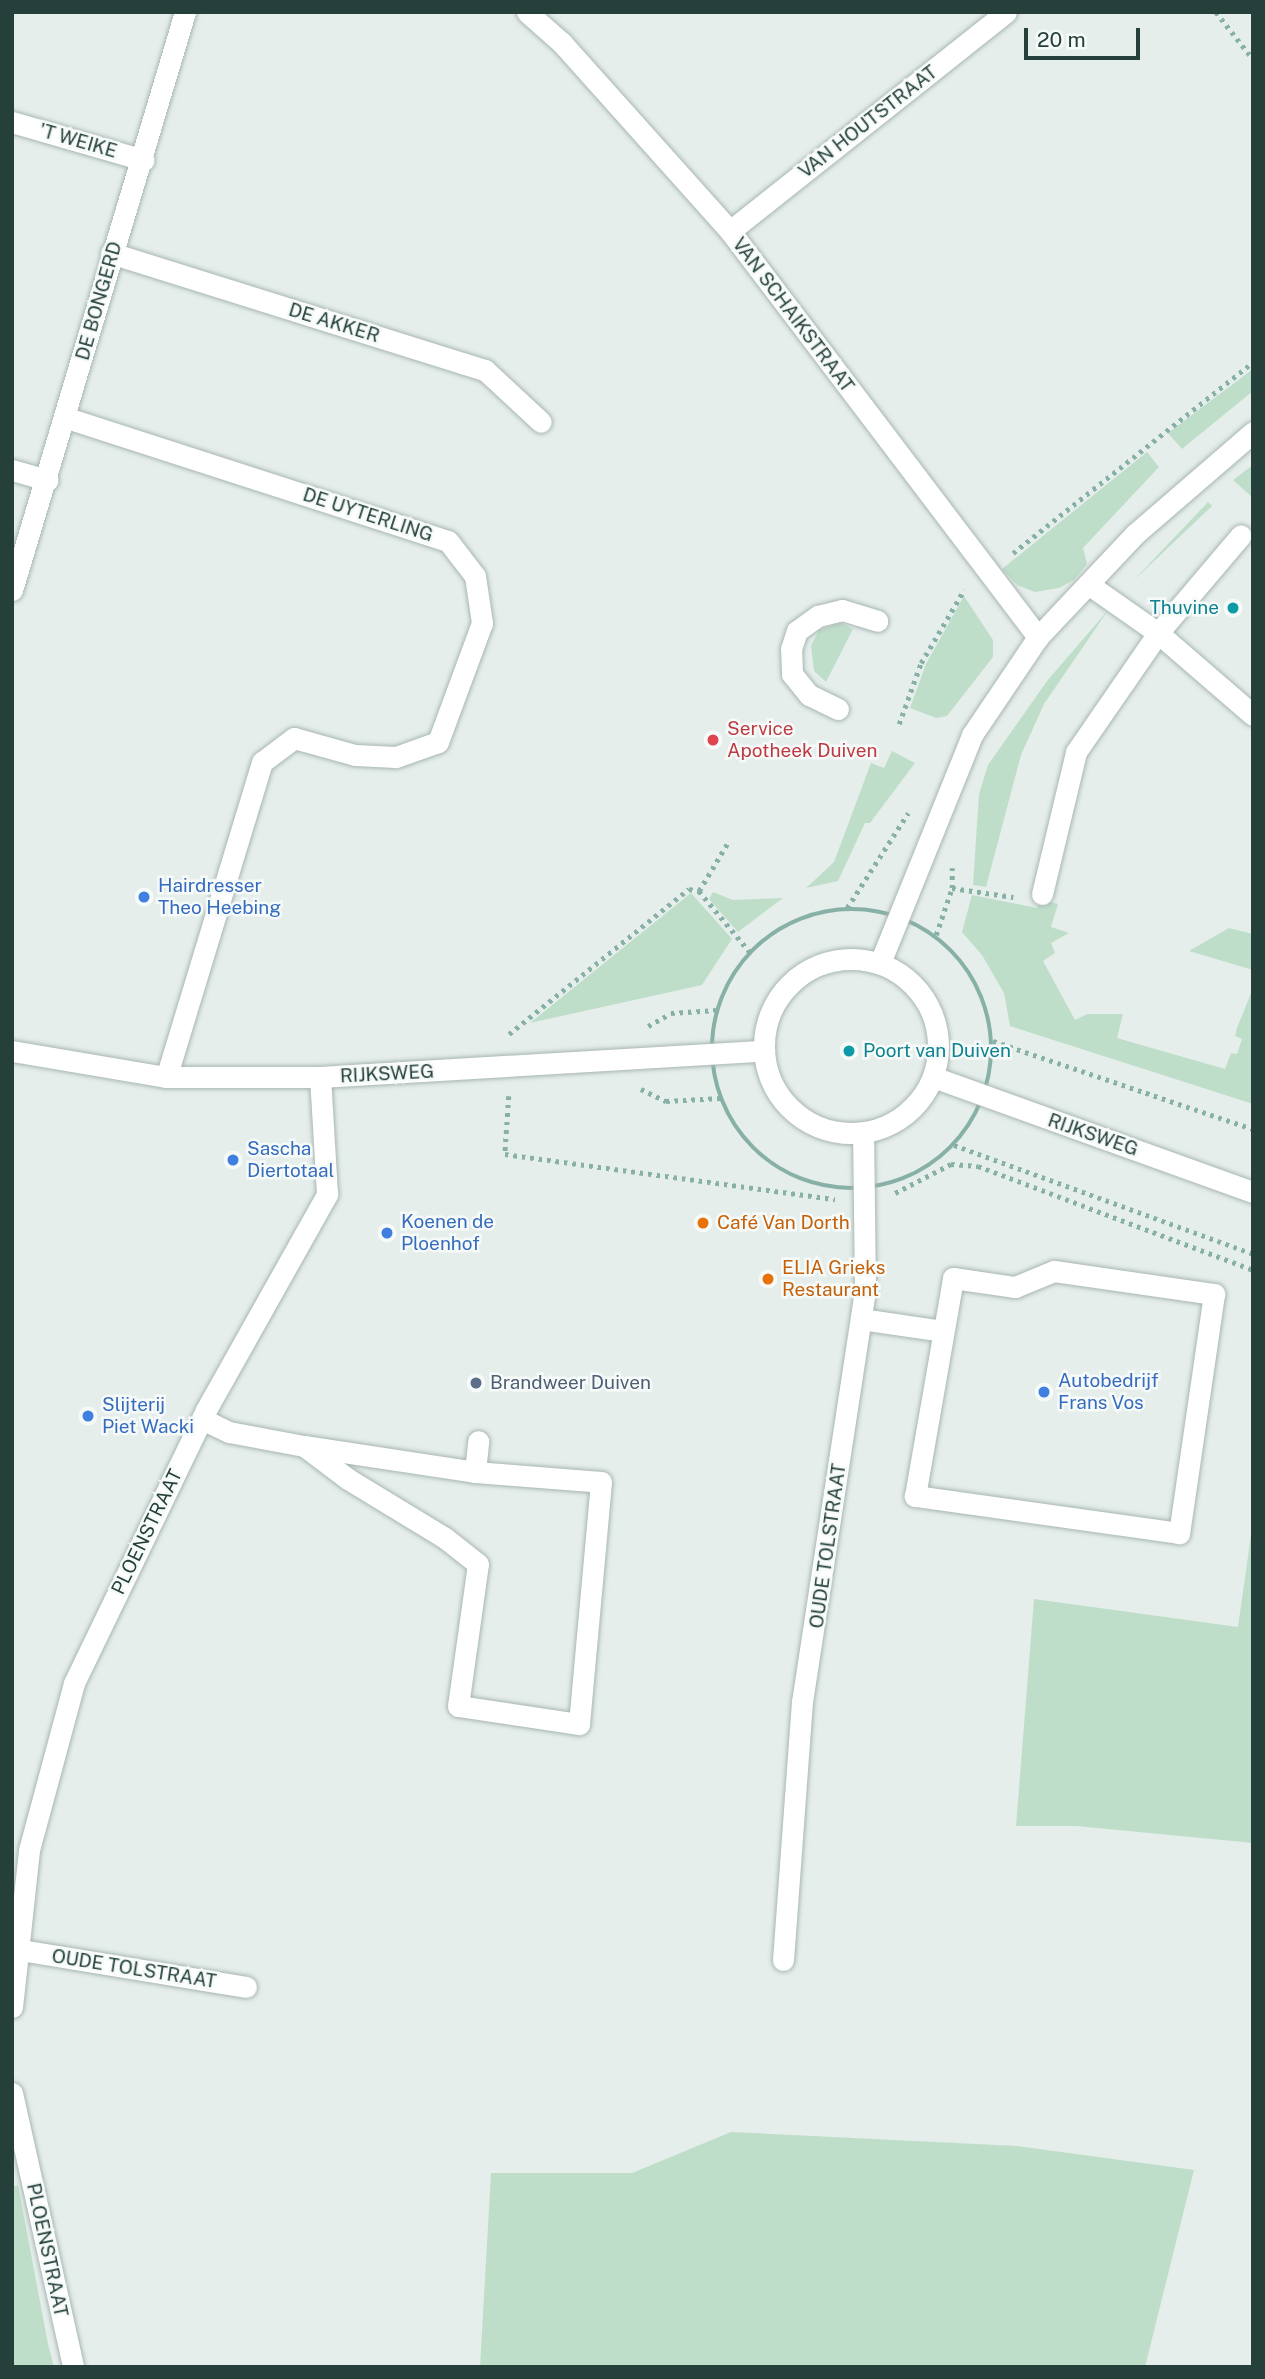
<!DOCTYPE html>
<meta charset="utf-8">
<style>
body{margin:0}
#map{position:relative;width:1265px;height:2379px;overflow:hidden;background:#e5eeeb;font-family:"Public Sans",sans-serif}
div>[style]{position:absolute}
.green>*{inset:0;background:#bfdeca}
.path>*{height:4.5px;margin-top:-2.25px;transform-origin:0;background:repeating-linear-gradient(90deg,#87b0a7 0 3.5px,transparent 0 8.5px)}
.path>.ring{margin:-2.25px;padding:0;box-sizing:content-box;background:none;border:4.5px solid #87b0a7;border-radius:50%}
.roads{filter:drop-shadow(0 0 2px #a8b6b3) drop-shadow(0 0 2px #a8b6b3)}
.lane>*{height:21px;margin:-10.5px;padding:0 10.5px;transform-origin:10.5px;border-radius:10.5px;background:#fff}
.street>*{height:21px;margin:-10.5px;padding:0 10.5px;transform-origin:10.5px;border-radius:10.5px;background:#fff}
.secondary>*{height:21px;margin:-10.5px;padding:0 10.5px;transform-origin:10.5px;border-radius:10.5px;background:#fff}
.secondary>.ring{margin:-10.5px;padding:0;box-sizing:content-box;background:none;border:21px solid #fff;border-radius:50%}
.dots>*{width:19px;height:19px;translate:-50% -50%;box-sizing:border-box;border:4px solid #f6faf9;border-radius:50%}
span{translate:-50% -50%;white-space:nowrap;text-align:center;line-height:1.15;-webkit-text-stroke:5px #f6faf9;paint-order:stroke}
.street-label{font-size:19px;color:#25403b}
.culture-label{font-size:19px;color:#0d838f}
.right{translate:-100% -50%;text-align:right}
.left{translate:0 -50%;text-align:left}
.health-label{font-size:19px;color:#be3a42}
.shop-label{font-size:19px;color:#366cbe}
.food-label{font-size:19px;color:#c56008}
.service-label{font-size:19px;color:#4e5e75}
.frame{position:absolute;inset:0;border:14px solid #25403b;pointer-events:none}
.scale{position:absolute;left:1024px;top:28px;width:116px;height:32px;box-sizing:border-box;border:4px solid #25403b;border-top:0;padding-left:9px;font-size:21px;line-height:24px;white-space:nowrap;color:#25403b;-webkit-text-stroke:5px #f6faf9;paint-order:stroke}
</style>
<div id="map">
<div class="green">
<i style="clip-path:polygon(1253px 369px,1253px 391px,1182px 449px,1168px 433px)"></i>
<i style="clip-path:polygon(1147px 452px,1159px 467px,1083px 548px,1087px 564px,1074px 580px,1059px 588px,1035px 592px,1017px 585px,1002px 569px)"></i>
<i style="clip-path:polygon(1253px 465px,1253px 498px,1233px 480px)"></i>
<i style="clip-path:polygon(1208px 502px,1212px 506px,1133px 581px)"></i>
<i style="clip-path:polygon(964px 596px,993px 640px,993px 657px,947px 716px,936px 718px,910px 708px,926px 664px)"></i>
<i style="clip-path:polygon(1109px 609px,1044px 704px,1021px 755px,986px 887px,973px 885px,979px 794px,988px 765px,1047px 681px)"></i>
<i style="clip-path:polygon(840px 623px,853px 629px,826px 682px,814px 671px,811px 646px,819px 630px)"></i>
<i style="clip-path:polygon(892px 751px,915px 763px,870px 823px,865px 823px,838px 881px,806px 888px,834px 862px,871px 763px,884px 768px)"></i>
<i style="clip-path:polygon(713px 892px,733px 900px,783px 898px,738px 932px,709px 899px)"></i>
<i style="clip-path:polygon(691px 893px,732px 939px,702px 985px,530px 1023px)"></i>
<i style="clip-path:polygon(972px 895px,1037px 908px,1039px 899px,1058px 904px,1051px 927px,1069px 933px,1051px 943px,1055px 953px,1043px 961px,1075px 1020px,1087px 1014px,1123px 1014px,1117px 1038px,1225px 1069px,1231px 1053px,1237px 1054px,1242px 1039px,1235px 1036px,1237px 1028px,1253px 988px,1253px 1104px,1010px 1026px,1004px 993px,982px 955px,962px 932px)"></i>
<i style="clip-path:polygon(1229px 928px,1253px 934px,1253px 970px,1189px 951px)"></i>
<i style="clip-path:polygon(1253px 1521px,1253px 1843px,1076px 1826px,1016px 1826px,1034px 1599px,1238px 1627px)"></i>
<i style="clip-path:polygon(731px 2132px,1017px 2146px,1194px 2170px,1145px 2367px,480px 2367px,491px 2173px,632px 2173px)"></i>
<i style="clip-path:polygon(18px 2185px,48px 2344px,54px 2367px,12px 2367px,12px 2187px)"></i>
</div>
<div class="path">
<i style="left:1216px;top:12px;width:60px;rotate:51.8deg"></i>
<i style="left:1013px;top:553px;width:307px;rotate:-38.5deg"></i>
<i style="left:899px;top:724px;width:65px;rotate:-70.2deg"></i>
<i style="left:921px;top:663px;width:85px;rotate:-59.5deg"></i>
<i style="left:952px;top:888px;width:62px;rotate:8.4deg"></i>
<i style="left:699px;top:891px;width:80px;rotate:50.1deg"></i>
<i style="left:847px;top:908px;width:113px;rotate:-57.3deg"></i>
<i class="ring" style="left:712px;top:909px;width:275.5px;height:275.5px"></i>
<i style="left:936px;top:935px;width:50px;rotate:-71.2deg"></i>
<i style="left:952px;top:888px;width:20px;rotate:-90deg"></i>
<i style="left:648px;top:1026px;width:26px;rotate:-29deg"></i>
<i style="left:671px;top:1013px;width:45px;rotate:-3.8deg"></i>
<i style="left:509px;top:1034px;width:231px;rotate:-38.9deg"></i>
<i style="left:689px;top:889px;width:10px;rotate:11deg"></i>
<i style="left:699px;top:891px;width:55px;rotate:-59.2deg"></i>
<i style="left:993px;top:1041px;width:274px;rotate:18.7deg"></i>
<i style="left:641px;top:1089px;width:28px;rotate:26deg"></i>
<i style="left:666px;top:1101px;width:55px;rotate:-3.1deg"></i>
<i style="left:509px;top:1096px;width:58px;rotate:93.9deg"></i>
<i style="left:505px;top:1154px;width:333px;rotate:7.8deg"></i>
<i style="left:954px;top:1145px;width:318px;rotate:20deg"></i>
<i style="left:895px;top:1193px;width:63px;rotate:-27.4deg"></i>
<i style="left:951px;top:1164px;width:27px;rotate:4deg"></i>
<i style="left:978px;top:1166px;width:294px;rotate:20.7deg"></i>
</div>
<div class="roads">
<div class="lane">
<i style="left:1088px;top:584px;width:85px;rotate:35deg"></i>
<i style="left:1158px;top:633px;width:125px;rotate:40.8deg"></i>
<i style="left:838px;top:709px;width:32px;rotate:-154deg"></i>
<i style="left:809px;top:695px;width:27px;rotate:-129deg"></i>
<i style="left:792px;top:674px;width:25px;rotate:-92deg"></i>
<i style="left:791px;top:649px;width:19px;rotate:-72deg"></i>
<i style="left:797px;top:631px;width:26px;rotate:-36deg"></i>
<i style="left:818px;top:616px;width:25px;rotate:-14deg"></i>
<i style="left:842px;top:610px;width:37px;rotate:17deg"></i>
<i style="left:1042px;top:894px;width:146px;rotate:-76.5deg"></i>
<i style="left:1076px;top:752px;width:145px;rotate:-55.4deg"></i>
<i style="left:1158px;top:633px;width:128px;rotate:-49.7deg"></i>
<i style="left:1054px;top:1271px;width:162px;rotate:8.2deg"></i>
<i style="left:1214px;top:1294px;width:242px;rotate:98.3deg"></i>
<i style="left:1179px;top:1533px;width:267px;rotate:-172deg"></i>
<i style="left:915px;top:1496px;width:221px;rotate:-80.1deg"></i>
<i style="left:953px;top:1278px;width:63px;rotate:8.3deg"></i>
<i style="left:1015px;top:1287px;width:42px;rotate:-22.3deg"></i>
<i style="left:861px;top:1319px;width:82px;rotate:8.4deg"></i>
<i style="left:202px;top:1419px;width:30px;rotate:26deg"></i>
<i style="left:229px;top:1432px;width:76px;rotate:10.6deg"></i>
<i style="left:304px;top:1446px;width:173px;rotate:8.6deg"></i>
<i style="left:475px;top:1472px;width:126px;rotate:4.5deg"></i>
<i style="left:601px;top:1482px;width:243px;rotate:95.2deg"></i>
<i style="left:579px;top:1724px;width:122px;rotate:-171.5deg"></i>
<i style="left:458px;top:1706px;width:143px;rotate:-82deg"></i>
<i style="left:478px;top:1564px;width:42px;rotate:-141.8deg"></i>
<i style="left:445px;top:1538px;width:114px;rotate:-148.7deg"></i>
<i style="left:348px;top:1479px;width:55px;rotate:-143.1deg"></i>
<i style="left:475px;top:1472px;width:31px;rotate:-84deg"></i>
</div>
<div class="street">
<i style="left:527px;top:12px;width:47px;rotate:41.5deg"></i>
<i style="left:562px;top:43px;width:252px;rotate:48.2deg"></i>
<i style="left:730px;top:231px;width:510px;rotate:52.82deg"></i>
<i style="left:12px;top:122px;width:137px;rotate:16.1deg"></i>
<i style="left:730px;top:231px;width:352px;rotate:-38.4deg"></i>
<i style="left:111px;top:253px;width:392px;rotate:17.4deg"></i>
<i style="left:485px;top:370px;width:76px;rotate:42.9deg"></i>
<i style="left:67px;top:418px;width:400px;rotate:17.9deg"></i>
<i style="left:448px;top:541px;width:44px;rotate:52.4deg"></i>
<i style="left:475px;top:576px;width:48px;rotate:81.5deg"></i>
<i style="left:482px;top:623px;width:127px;rotate:110.3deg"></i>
<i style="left:438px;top:742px;width:45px;rotate:160.3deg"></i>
<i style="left:396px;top:757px;width:41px;rotate:-177.2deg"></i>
<i style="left:355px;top:755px;width:63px;rotate:-164.4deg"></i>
<i style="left:294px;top:738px;width:40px;rotate:143deg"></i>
<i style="left:262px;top:762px;width:329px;rotate:106.9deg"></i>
<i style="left:12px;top:470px;width:37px;rotate:16deg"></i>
<i style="left:12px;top:590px;width:603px;rotate:-73.34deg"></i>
<i style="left:21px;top:1950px;width:228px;rotate:9.3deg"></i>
<i style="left:783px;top:1960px;width:259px;rotate:-85.8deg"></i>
<i style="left:802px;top:1702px;width:417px;rotate:-81.3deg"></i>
<i style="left:865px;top:1290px;width:157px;rotate:-90.7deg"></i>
<i style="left:12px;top:2007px;width:158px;rotate:-83.8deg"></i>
<i style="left:29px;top:1850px;width:173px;rotate:-74.9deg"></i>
<i style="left:74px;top:1683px;width:303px;rotate:-64.2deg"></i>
<i style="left:206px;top:1410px;width:248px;rotate:-60.7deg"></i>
<i style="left:327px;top:1194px;width:117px;rotate:-93.4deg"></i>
<i style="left:12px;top:2093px;width:281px;rotate:77.4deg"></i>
</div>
<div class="secondary">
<i class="ring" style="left:764px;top:959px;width:153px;height:153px"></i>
<i style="left:880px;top:963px;width:246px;rotate:-68deg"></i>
<i style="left:972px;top:735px;width:118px;rotate:-56deg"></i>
<i style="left:1038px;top:637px;width:141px;rotate:-46.7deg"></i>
<i style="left:1135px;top:534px;width:156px;rotate:-40.8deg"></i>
<i style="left:12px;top:1051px;width:156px;rotate:9.6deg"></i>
<i style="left:166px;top:1077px;width:154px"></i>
<i style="left:320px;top:1077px;width:445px;rotate:-3.4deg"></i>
<i style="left:933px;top:1077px;width:340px;rotate:19.8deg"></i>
</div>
</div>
<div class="dots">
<i style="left:1233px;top:608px;background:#0f9aa8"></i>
<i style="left:713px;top:740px;background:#e0444e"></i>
<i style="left:144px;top:897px;background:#3f7fe0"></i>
<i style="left:849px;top:1051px;background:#0f9aa8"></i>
<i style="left:233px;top:1160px;background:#3f7fe0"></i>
<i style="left:703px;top:1223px;background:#e8710a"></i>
<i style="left:387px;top:1233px;background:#3f7fe0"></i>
<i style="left:768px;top:1279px;background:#e8710a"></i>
<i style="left:476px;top:1383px;background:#5c6f8a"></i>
<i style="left:1044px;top:1392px;background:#3f7fe0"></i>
<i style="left:88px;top:1416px;background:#3f7fe0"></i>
</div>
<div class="street-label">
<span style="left:868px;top:122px;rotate:-38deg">VAN HOUTSTRAAT</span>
<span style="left:78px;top:141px;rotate:16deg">'T WEIKE</span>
<span style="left:99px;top:301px;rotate:-74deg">DE BONGERD</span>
<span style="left:793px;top:315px;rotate:53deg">VAN SCHAIKSTRAAT</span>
<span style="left:334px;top:323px;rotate:17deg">DE AKKER</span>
<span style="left:368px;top:515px;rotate:18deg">DE UYTERLING</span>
<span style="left:387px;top:1074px;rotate:-3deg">RIJKSWEG</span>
<span style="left:1093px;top:1135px;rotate:19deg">RIJKSWEG</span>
<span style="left:147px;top:1532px;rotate:-64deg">PLOENSTRAAT</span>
<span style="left:828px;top:1546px;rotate:-82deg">OUDE TOLSTRAAT</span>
<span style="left:134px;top:1969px;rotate:9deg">OUDE TOLSTRAAT</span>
<span style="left:47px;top:2250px;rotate:78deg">PLOENSTRAAT</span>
</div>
<div class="culture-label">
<span class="right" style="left:1219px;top:608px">Thuvine</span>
<span class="left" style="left:863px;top:1051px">Poort van Duiven</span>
</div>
<div class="health-label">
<span class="left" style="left:727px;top:740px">Service<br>Apotheek Duiven</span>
</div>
<div class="shop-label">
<span class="left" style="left:158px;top:897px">Hairdresser<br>Theo Heebing</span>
<span class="left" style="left:247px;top:1160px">Sascha<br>Diertotaal</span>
<span class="left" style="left:401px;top:1233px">Koenen de<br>Ploenhof</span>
<span class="left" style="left:1058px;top:1392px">Autobedrijf<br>Frans Vos</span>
<span class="left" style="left:102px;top:1416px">Slijterij<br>Piet Wacki</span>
</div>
<div class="food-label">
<span class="left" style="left:717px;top:1223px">Café Van Dorth</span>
<span class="left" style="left:782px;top:1279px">ELIA Grieks<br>Restaurant</span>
</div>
<div class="service-label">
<span class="left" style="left:490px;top:1383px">Brandweer Duiven</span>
</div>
<div class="frame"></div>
<div class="scale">20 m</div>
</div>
